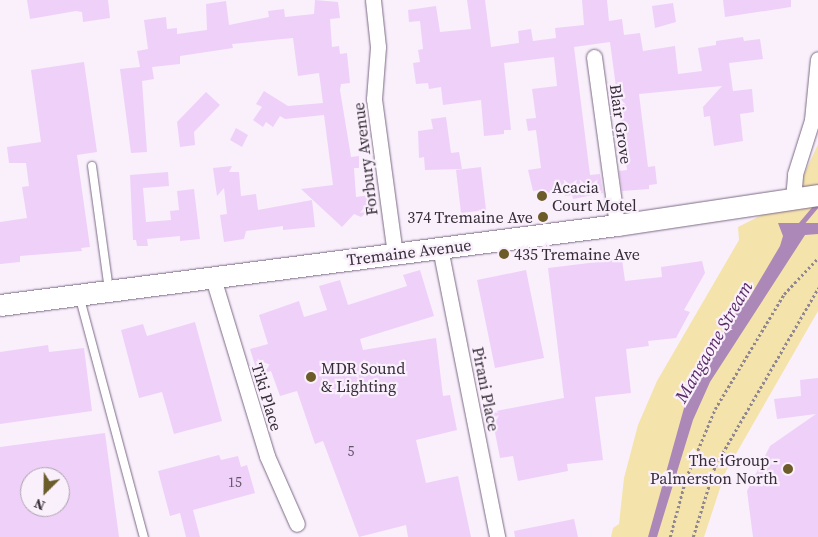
<!DOCTYPE html>
<style>
body{margin:0}
#map{position:relative;width:818px;height:537px;overflow:hidden;background:#f9f0fc;font-family:"Source Serif 4",serif}
div>[style]{position:absolute}
.green>*{inset:0;background:#f5e3ac}
.water>*{inset:0;background:#ac88b8}
.stream>*{height:4.5px;margin:-2.25px;padding:0 2.25px;transform-origin:2.25px;border-radius:2.25px;background:#ac88b8}
.building>*{inset:0;background:#efd0f9}
.path>*{height:2.5px;margin-top:-1.25px;transform-origin:0;background:repeating-linear-gradient(90deg,#908793 0 2.5px,transparent 0 5px)}
.roads{filter:drop-shadow(0 0 1px #7d6984) drop-shadow(0 0 1px #7d6984)}
.lane>*{height:8px;margin:-4px;padding:0 4px;transform-origin:4px;border-radius:4px;background:#fff}
.street>*{height:15px;margin:-7.5px;padding:0 7.5px;transform-origin:7.5px;border-radius:7.5px;background:#fff}
.secondary>*{height:21px;margin:-10.5px;padding:0 10.5px;transform-origin:10.5px;border-radius:10.5px;background:#fff}
.dots>*{width:14px;height:14px;translate:-50% -50%;box-sizing:border-box;border:2px solid #f9f0fc;border-radius:50%}
span{translate:-50% -50%;white-space:nowrap;text-align:center;line-height:1.15;-webkit-text-stroke:4.5px #f9f0fc;paint-order:stroke}
.number-label{font-size:14px;color:#645669}
.number-label span{-webkit-text-stroke-width:0}
.street-label{font-size:16px;color:#362d39}
.poi-label{font-size:16px;color:#362d39}
.left{translate:0 -50%;text-align:left}
.right{translate:-100% -50%;text-align:right}
.water-label{font-size:18px;color:#582a66;font-style:italic}
.north{position:absolute;left:20px;top:467px;width:50px;height:50px;box-sizing:border-box;background:#f9f0fc;border:1px solid #aba2ae;border-radius:50%;rotate:203deg;font-size:14px;font-weight:700;line-height:20px;text-align:center;color:#362d39}
.north::after{content:'';display:block;margin:auto;width:18px;height:22px;background:#6c5c2a;clip-path:polygon(50% 0,100% 100%,50% 72%,0 100%)}
</style>
<div id="map">
<div class="green">
<i style="clip-path:polygon(818px 144px,818px 311px,725px 473px,704px 537px,611px 537px,613px 528px,619px 524px,624px 478px,638px 425px,657px 381px,739px 240px,738px 227px,793px 199px)"></i>
</div>
<div class="water">
<i style="clip-path:polygon(778px 223px,818px 223px,818px 234px,805px 235px,710px 382px,693px 420px,657px 537px,648px 537px,684px 408px,713px 351px,740px 306px,748px 300px,780px 246px,783px 236px)"></i>
</div>
<div class="stream">
<i style="left:799px;top:226px;width:30px;rotate:-50deg"></i>
</div>
<div class="building">
<i style="clip-path:polygon(27px 0,108px 0,110px 18px,83px 22px,82px 12px,76px 11px,30px 19px)"></i>
<i style="clip-path:polygon(315px 0,338px 2px,340px 18px,330px 19px,332px 47px,339px 46px,340px 54px,347px 53px,350px 83px,341px 84px,340px 90px,351px 157px,359px 156px,359px 168px,354px 168px,356px 197px,370px 195px,372px 207px,361px 217px,354px 214px,342px 227px,301px 189px,333px 185px,324px 115px,285px 119px,280px 116px,273px 127px,266px 122px,263px 127px,253px 120px,262px 107px,256px 104px,264px 91px,288px 106px,323px 103px,319px 73px,298px 76px,293px 38px,232px 44px,233px 48px,180px 56px,180px 64px,152px 67px,154px 79px,142px 81px,147px 152px,131px 153px,120px 69px,140px 67px,137px 51px,148px 49px,144px 20px,166px 17px,167px 29px,177px 28px,177px 34px,207px 30px,206px 4px,226px 1px,229px 25px,269px 17px,268px 11px,284px 9px,285px 17px,314px 14px)"></i>
<i style="clip-path:polygon(467px 0,485px 0,491px 47px,519px 43px,518px 31px,531px 29px,533px 41px,556px 38px,555px 28px,584px 25px,582px 0,607px 0,609px 21px,622px 19px,624px 35px,640px 33px,643px 51px,675px 46px,678px 74px,702px 71px,698px 48px,716px 45px,716px 41px,743px 37px,744px 41px,760px 39px,763px 59px,729px 63px,733px 91px,752px 89px,754px 112px,740px 114px,743px 141px,714px 146px,710px 116px,704px 117px,703px 107px,722px 86px,639px 94px,648px 167px,655px 166px,657px 184px,649px 185px,649px 189px,622px 191px,619px 171px,627px 170px,610px 42px,574px 47px,590px 175px,600px 174px,603px 193px,573px 199px,572px 195px,565px 196px,564px 190px,541px 194px,540px 190px,533px 191px,528px 170px,541px 168px,536px 130px,528px 131px,526px 119px,536px 118px,532px 89px,557px 86px,554px 57px,504px 63px,511px 130px,504px 130px,504px 134px,484px 136px,481px 100px,443px 105px,441px 87px,429px 89px,428px 83px,416px 84px,413px 63px,420px 62px,418px 50px,423px 49px,420px 21px,409px 22px,408px 10px,436px 6px,440px 32px,471px 29px)"></i>
<i style="clip-path:polygon(723px 0,791px 0,791px 7px,725px 17px)"></i>
<i style="clip-path:polygon(673px 3px,676px 22px,655px 28px,652px 6px)"></i>
<i style="clip-path:polygon(84px 62px,97px 152px,77px 155px,90px 247px,81px 248px,82px 251px,20px 256px,20px 262px,0 264px,0 222px,27px 218px,22px 187px,29px 186px,26px 163px,9px 163px,7px 147px,41px 142px,31px 70px)"></i>
<i style="clip-path:polygon(206px 92px,220px 105px,194px 132px,195px 145px,180px 147px,177px 122px)"></i>
<i style="clip-path:polygon(446px 117px,451px 153px,459px 152px,462px 169px,425px 170px,424px 157px,419px 158px,418px 131px,433px 129px,431px 119px)"></i>
<i style="clip-path:polygon(236px 128px,248px 135px,242px 147px,230px 140px)"></i>
<i style="clip-path:polygon(232px 166px,229px 172px,239px 172px,241px 196px,256px 194px,258px 210px,312px 200px,315px 227px,283px 230px,283px 226px,246px 231px,244px 239px,224px 242px,220px 215px,227px 214px,224px 188px,217px 196px,213px 168px)"></i>
<i style="clip-path:polygon(481px 167px,486px 210px,461px 213px,456px 170px)"></i>
<i style="clip-path:polygon(168px 172px,169px 186px,143px 188px,146px 222px,171px 220px,170px 211px,179px 210px,177px 191px,194px 189px,200px 239px,180px 241px,180px 236px,147px 239px,148px 246px,137px 246px,136px 240px,133px 240px,130px 175px)"></i>
<i style="clip-path:polygon(622px 259px,625px 281px,662px 277px,661px 267px,702px 261px,705px 273px,684px 310px,690px 312px,676px 338px,648px 341px,649px 346px,626px 349px,631px 393px,595px 397px,603px 460px,567px 464px,568px 471px,518px 481px,513px 456px,500px 458px,491px 412px,564px 398px,548px 268px)"></i>
<i style="clip-path:polygon(420px 270px,434px 316px,360px 339px,363px 350px,436px 338px,443px 396px,450px 395px,457px 430px,416px 440px,426px 483px,458px 476px,471px 537px,408px 537px,406px 525px,359px 537px,323px 441px,315px 444px,297px 391px,280px 396px,271px 371px,258px 375px,250px 349px,268px 344px,259px 315px,299px 301px,304px 317px,327px 310px,319px 286px,340px 280px,348px 305px,407px 286px,403px 275px)"></i>
<i style="clip-path:polygon(526px 270px,544px 358px,495px 368px,477px 280px)"></i>
<i style="clip-path:polygon(195px 322px,222px 421px,174px 434px,162px 392px,139px 398px,121px 330px,143px 324px,147px 336px)"></i>
<i style="clip-path:polygon(48px 345px,49px 352px,84px 348px,92px 411px,0 424px,0 352px)"></i>
<i style="clip-path:polygon(818px 378px,818px 537px,753px 537px,747px 491px,770px 446px,816px 414px,777px 419px,774px 399px,801px 396px,800px 380px)"></i>
<i style="clip-path:polygon(evenodd,105px 433px,119px 537px,0 537px,0 447px,105px 433px,30px 477px,60px 477px,60px 507px,30px 507px,30px 477px)"></i>
<i style="clip-path:polygon(219px 455px,221px 460px,238px 456px,241px 467px,247px 465px,255px 493px,193px 510px,200px 537px,186px 537px,180px 513px,170px 516px,158px 471px)"></i>
<i style="clip-path:polygon(574px 519px,578px 537px,515px 537px,514px 531px)"></i>
</div>
<div class="path">
<i style="left:670px;top:537px;width:61px;rotate:-74.8deg"></i>
<i style="left:686px;top:478px;width:75px;rotate:-67.2deg"></i>
<i style="left:715px;top:409px;width:134px;rotate:-59deg"></i>
<i style="left:784px;top:294px;width:50px;rotate:-46.6deg"></i>
<i style="left:693px;top:537px;width:74px;rotate:-72.8deg"></i>
<i style="left:715px;top:466px;width:206px;rotate:-59.9deg"></i>
</div>
<div class="roads">
<div class="lane">
<i style="left:92px;top:166px;width:125px;rotate:82.2deg"></i>
<i style="left:79px;top:295px;width:251px;rotate:75deg"></i>
</div>
<div class="street">
<i style="left:373px;top:0;width:47px;rotate:83.9deg"></i>
<i style="left:378px;top:47px;width:52px;rotate:94.4deg"></i>
<i style="left:374px;top:99px;width:156px;rotate:82.3deg"></i>
<i style="left:594px;top:57px;width:170px;rotate:82.2deg"></i>
<i style="left:793px;top:199px;width:25px;rotate:-85deg"></i>
<i style="left:795px;top:174px;width:57px;rotate:-72.5deg"></i>
<i style="left:812px;top:120px;width:61px;rotate:-84.4deg"></i>
<i style="left:440px;top:248px;width:295px;rotate:78.8deg"></i>
<i style="left:213px;top:278px;width:186px;rotate:73.1deg"></i>
<i style="left:267px;top:456px;width:74px;rotate:66.2deg"></i>
</div>
<div class="secondary">
<i style="left:0;top:305px;width:622px;rotate:-7.39deg"></i>
<i style="left:617px;top:225px;width:203px;rotate:-8.5deg"></i>
</div>
</div>
<div class="dots">
<i style="left:542px;top:196px;background:#6c5c2a"></i>
<i style="left:543px;top:217px;background:#6c5c2a"></i>
<i style="left:504px;top:254px;background:#6c5c2a"></i>
<i style="left:311px;top:377px;background:#6c5c2a"></i>
<i style="left:788px;top:469px;background:#6c5c2a"></i>
</div>
<div class="number-label">
<span style="left:351px;top:451px">5</span>
<span style="left:235px;top:482px">15</span>
</div>
<div class="street-label">
<span style="left:621px;top:124px;rotate:82deg">Blair Grove</span>
<span style="left:365px;top:159px;rotate:-97deg">Forbury Avenue</span>
<span style="left:409px;top:252px;rotate:-7deg">Tremaine Avenue</span>
<span style="left:486px;top:389px;rotate:79deg">Pirani Place</span>
<span style="left:267px;top:397px;rotate:73deg">Tiki Place</span>
</div>
<div class="poi-label">
<span class="left" style="left:552px;top:196px">Acacia<br>Court Motel</span>
<span class="right" style="left:533px;top:217px">374 Tremaine Ave</span>
<span class="left" style="left:514px;top:254px">435 Tremaine Ave</span>
<span class="left" style="left:321px;top:377px">MDR Sound<br>&amp; Lighting</span>
<span class="right" style="left:778px;top:469px">The iGroup -<br>Palmerston North</span>
</div>
<div class="water-label">
<span style="left:714px;top:342px;rotate:-60deg">Mangaone Stream</span>
</div>
<div class="north">N</div>
</div>
